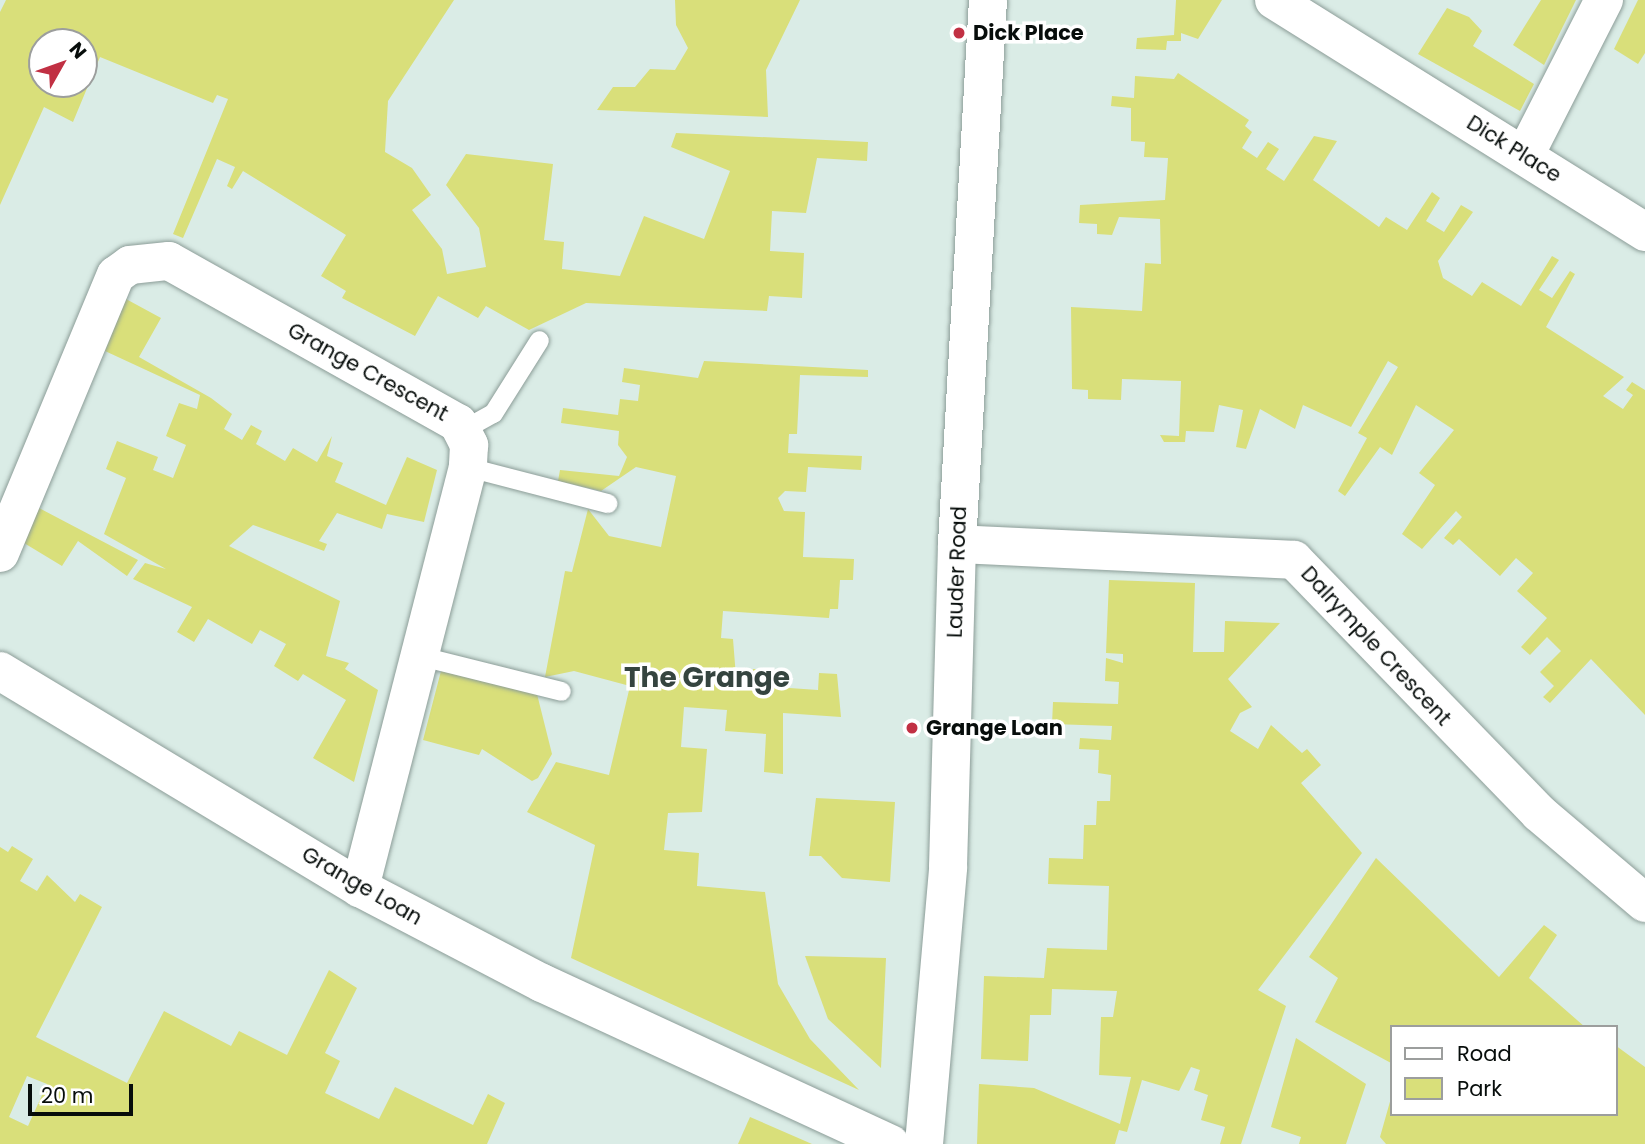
<!DOCTYPE html>
<style>
body{margin:0}
#map{position:relative;width:1645px;height:1144px;overflow:hidden;background:#daece6;font-family:Poppins,sans-serif}
div>[style]{position:absolute}
.green>*{inset:0;background:#d9df7a}
.roads{filter:drop-shadow(0 0 2px #8c9d98) drop-shadow(0 0 2px #8c9d98)}
.service>*{height:19px;margin:-9.5px;padding:0 9.5px;transform-origin:9.5px;border-radius:9.5px;background:#fff}
.minor>*{height:38px;margin:-19px;padding:0 19px;transform-origin:19px;border-radius:19px;background:#fff}
.dots>*{width:19px;height:19px;translate:-50% -50%;box-sizing:border-box;border:4px solid #fff;border-radius:50%}
span{translate:-50% -50%;white-space:nowrap;text-align:center;line-height:1.15;-webkit-text-stroke:7px #fff;paint-order:stroke}
.poi-label{font-size:21px;color:#070d0b;font-weight:700}
.left{translate:0 -50%;text-align:left}
.street-label{font-size:21px;color:#070d0b}
.district-label{font-size:28px;color:#35443f;font-weight:700}
.legend{position:absolute;left:1390px;top:1025px;width:228px;height:91px;box-sizing:border-box;background:#fff;border:2px solid #9c9e9d;margin:0;padding:9px 12px;list-style:none;font-size:21px;color:#070d0b}
.legend li{display:flex;align-items:center;gap:14px;height:35px}
.legend b{width:35px;border:2px solid #9c9e9d}
.north{position:absolute;left:28px;top:28px;width:70px;height:70px;box-sizing:border-box;background:#fff;border:2px solid #9c9e9d;border-radius:50%;rotate:50deg;font-size:19px;font-weight:700;line-height:28px;text-align:center;color:#070d0b}
.north::after{content:'';display:block;margin:auto;width:24px;height:32px;background:#c13043;clip-path:polygon(50% 0,100% 100%,50% 72%,0 100%)}
.scale{position:absolute;left:28px;top:1084px;width:105px;height:32px;box-sizing:border-box;border:4px solid #070d0b;border-top:0;padding-left:9px;font-size:21px;line-height:24px;white-space:nowrap;color:#070d0b;-webkit-text-stroke:5px #fff;paint-order:stroke}
</style>
<div id="map">
<div class="green">
<i style="clip-path:polygon(evenodd,6px 0,454px 0,388px 101px,385px 152px,412px 168px,431px 195px,412px 210px,442px 249px,447px 274px,486px 267px,479px 228px,446px 185px,466px 154px,553px 164px,544px 240px,564px 242px,562px 269px,620px 276px,644px 216px,704px 239px,730px 171px,671px 147px,676px 133px,868px 142px,867px 161px,817px 158px,806px 213px,772px 211px,770px 251px,804px 253px,802px 298px,769px 296px,767px 311px,586px 303px,529px 330px,486px 306px,478px 318px,438px 296px,415px 336px,342px 298px,346px 291px,321px 276px,346px 235px,243px 171px,232px 189px,227px 186px,235px 167px,217px 159px,183px 238px,173px 234px,228px 99px,217px 95px,213px 103px,100px 57px,73px 122px,44px 107px,0 205px,0 12px,6px 0,42px 42px,84px 42px,84px 84px,42px 84px,42px 42px)"></i>
<i style="clip-path:polygon(675px 0,800px 0,766px 70px,768px 117px,597px 110px,613px 87px,635px 87px,650px 69px,675px 70px,688px 48px,676px 25px)"></i>
<i style="clip-path:polygon(1176px 0,1222px 0,1198px 39px,1181px 33px,1181px 41px,1167px 41px,1166px 50px,1136px 49px,1137px 38px,1174px 35px)"></i>
<i style="clip-path:polygon(1541px 0,1576px 0,1544px 65px,1513px 45px)"></i>
<i style="clip-path:polygon(1638px 0,1645px 0,1645px 53px,1638px 64px,1614px 49px)"></i>
<i style="clip-path:polygon(1447px 8px,1469px 17px,1482px 31px,1473px 46px,1534px 84px,1520px 111px,1418px 54px)"></i>
<i style="clip-path:polygon(1178px 73px,1249px 120px,1245px 126px,1252px 132px,1242px 148px,1257px 158px,1268px 142px,1279px 149px,1266px 169px,1284px 181px,1314px 136px,1337px 141px,1313px 180px,1379px 227px,1386px 217px,1407px 230px,1432px 192px,1440px 198px,1426px 221px,1444px 232px,1461px 205px,1473px 212px,1438px 261px,1443px 278px,1472px 296px,1482px 282px,1521px 306px,1552px 256px,1559px 260px,1539px 290px,1552px 298px,1570px 271px,1575px 274px,1546px 327px,1624px 377px,1603px 396px,1623px 409px,1633px 395px,1626px 390px,1632px 382px,1645px 390px,1645px 715px,1591px 659px,1550px 703px,1543px 697px,1554px 686px,1540px 672px,1561px 651px,1547px 637px,1530px 655px,1521px 647px,1547px 618px,1517px 591px,1533px 573px,1516px 558px,1500px 576px,1459px 539px,1453px 545px,1444px 538px,1462px 517px,1456px 511px,1422px 549px,1402px 534px,1435px 485px,1419px 473px,1454px 430px,1416px 405px,1392px 455px,1380px 447px,1345px 496px,1338px 491px,1367px 438px,1358px 433px,1398px 367px,1388px 361px,1351px 427px,1303px 405px,1295px 429px,1260px 409px,1246px 449px,1236px 447px,1243px 410px,1219px 405px,1214px 432px,1186px 431px,1185px 442px,1164px 442px,1160px 435px,1179px 436px,1181px 381px,1122px 379px,1121px 400px,1088px 399px,1088px 390px,1072px 389px,1071px 307px,1142px 311px,1145px 263px,1161px 264px,1160px 219px,1119px 217px,1112px 235px,1097px 234px,1097px 224px,1079px 223px,1080px 205px,1165px 200px,1168px 158px,1144px 157px,1145px 142px,1131px 141px,1131px 108px,1111px 106px,1112px 96px,1134px 98px,1135px 76px,1174px 79px)"></i>
<i style="clip-path:polygon(126px 299px,161px 318px,139px 357px,211px 398px,232px 414px,224px 429px,242px 440px,251px 425px,262px 431px,256px 444px,285px 461px,293px 448px,317px 462px,332px 436px,327px 456px,343px 463px,335px 482px,386px 505px,407px 457px,437px 470px,424px 522px,387px 514px,382px 529px,337px 513px,319px 541px,327px 544px,324px 551px,253px 525px,229px 546px,340px 601px,326px 656px,349px 663px,345px 669px,378px 690px,354px 782px,313px 758px,346px 700px,303px 674px,298px 681px,274px 666px,286px 644px,260px 630px,252px 644px,208px 619px,194px 642px,177px 632px,192px 607px,133px 579px,145px 563px,166px 569px,104px 534px,126px 478px,106px 469px,117px 441px,158px 457px,153px 470px,173px 478px,186px 445px,166px 436px,179px 403px,197px 409px,200px 395px,105px 351px)"></i>
<i style="clip-path:polygon(704px 361px,868px 370px,868px 377px,800px 375px,797px 434px,789px 434px,788px 453px,862px 456px,861px 470px,808px 467px,806px 492px,785px 491px,778px 498px,784px 511px,805px 512px,803px 557px,854px 559px,853px 580px,840px 580px,838px 609px,830px 609px,829px 618px,723px 611px,721px 638px,733px 639px,736px 677px,752px 679px,753px 669px,776px 670px,775px 687px,818px 690px,819px 673px,837px 674px,841px 717px,783px 713px,783px 774px,764px 772px,766px 734px,725px 731px,727px 710px,684px 707px,681px 747px,707px 749px,702px 812px,668px 813px,664px 850px,699px 853px,697px 886px,765px 892px,778px 984px,810px 1039px,859px 1090px,571px 958px,595px 845px,527px 812px,556px 762px,609px 775px,630px 686px,574px 671px,545px 677px,565px 571px,572px 572px,588px 509px,609px 536px,661px 547px,676px 476px,636px 467px,601px 491px,558px 481px,560px 470px,619px 476px,627px 457px,618px 445px,619px 431px,561px 423px,563px 408px,618px 415px,620px 399px,638px 401px,640px 385px,622px 382px,624px 368px,698px 378px)"></i>
<i style="clip-path:polygon(39px 508px,138px 560px,127px 576px,78px 541px,62px 566px,24px 543px)"></i>
<i style="clip-path:polygon(1109px 580px,1195px 583px,1193px 652px,1224px 652px,1225px 621px,1280px 623px,1228px 679px,1252px 707px,1240px 713px,1230px 731px,1258px 749px,1271px 725px,1302px 753px,1307px 749px,1321px 765px,1301px 783px,1362px 853px,1258px 990px,1286px 1006px,1241px 1144px,1220px 1144px,1225px 1127px,1201px 1120px,1208px 1095px,1194px 1090px,1200px 1070px,1191px 1067px,1179px 1091px,1142px 1080px,1127px 1132px,1119px 1130px,1115px 1144px,977px 1144px,979px 1084px,1034px 1088px,1120px 1124px,1131px 1077px,1099px 1075px,1101px 1017px,1113px 1017px,1117px 991px,1052px 989px,1051px 1015px,1030px 1015px,1028px 1061px,981px 1059px,984px 976px,1044px 978px,1047px 948px,1107px 950px,1109px 886px,1048px 884px,1049px 858px,1083px 859px,1084px 825px,1096px 825px,1097px 801px,1110px 801px,1111px 775px,1098px 773px,1099px 750px,1079px 749px,1080px 738px,1111px 740px,1112px 726px,1052px 724px,1053px 702px,1118px 704px,1119px 682px,1105px 681px,1106px 658px,1123px 663px,1123px 654px,1106px 653px)"></i>
<i style="clip-path:polygon(441px 671px,537px 694px,552px 754px,538px 778px,532px 781px,482px 749px,479px 755px,423px 740px)"></i>
<i style="clip-path:polygon(816px 798px,895px 802px,890px 882px,842px 878px,821px 856px,809px 856px)"></i>
<i style="clip-path:polygon(evenodd,12px 846px,33px 859px,20px 881px,37px 891px,47px 875px,75px 902px,80px 894px,102px 907px,36px 1037px,127px 1083px,164px 1011px,231px 1046px,239px 1031px,287px 1055px,329px 970px,357px 988px,325px 1053px,340px 1061px,325px 1093px,379px 1119px,395px 1087px,473px 1125px,488px 1094px,505px 1103px,487px 1144px,0 1144px,0 847px,8px 852px,12px 846px,27px 1076px,47px 1084px,28px 1126px,9px 1117px,27px 1076px)"></i>
<i style="clip-path:polygon(1376px 858px,1499px 977px,1544px 925px,1557px 935px,1529px 978px,1585px 1027px,1391px 1027px,1391px 1063px,1315px 1022px,1338px 978px,1309px 957px)"></i>
<i style="clip-path:polygon(805px 956px,886px 958px,881px 1068px,828px 1019px)"></i>
<i style="clip-path:polygon(1296px 1038px,1366px 1084px,1346px 1144px,1299px 1144px,1301px 1137px,1271px 1127px)"></i>
<i style="clip-path:polygon(1615px 1045px,1645px 1067px,1645px 1144px,1386px 1144px,1380px 1137px,1391px 1098px,1391px 1114px,1615px 1114px)"></i>
<i style="clip-path:polygon(750px 1117px,812px 1144px,738px 1144px)"></i>
</div>
<div class="roads">
<div class="service">
<i style="left:462px;top:430px;width:35px;rotate:-29deg"></i>
<i style="left:493px;top:413px;width:86px;rotate:-57.8deg"></i>
<i style="left:468px;top:467px;width:144px;rotate:14.5deg"></i>
<i style="left:421px;top:656px;width:144px;rotate:14deg"></i>
</div>
<div class="minor">
<i style="left:1274px;top:0;width:438px;rotate:32deg"></i>
<i style="left:1525px;top:155px;width:174px;rotate:-63deg"></i>
<i style="left:957px;top:544px;width:337px;rotate:2.7deg"></i>
<i style="left:1294px;top:560px;width:352px;rotate:45.9deg"></i>
<i style="left:1539px;top:813px;width:139px;rotate:40.3deg"></i>
<i style="left:0;top:553px;width:301px;rotate:-67.4deg"></i>
<i style="left:116px;top:275px;width:17px;rotate:-36deg"></i>
<i style="left:130px;top:265px;width:39px;rotate:-6deg"></i>
<i style="left:169px;top:261px;width:331px;rotate:29.3deg"></i>
<i style="left:458px;top:423px;width:25px;rotate:63deg"></i>
<i style="left:469px;top:445px;width:22px;rotate:93deg"></i>
<i style="left:468px;top:467px;width:435px;rotate:104.4deg"></i>
<i style="left:0;top:671px;width:420px;rotate:31.1deg"></i>
<i style="left:360px;top:888px;width:205px;rotate:27.6deg"></i>
<i style="left:542px;top:983px;width:384px;rotate:24.8deg"></i>
<i style="left:924px;top:1144px;width:278px;rotate:-85deg"></i>
<i style="left:948px;top:867px;width:323px;rotate:-88.4deg"></i>
<i style="left:957px;top:544px;width:545px;rotate:-86.74deg"></i>
</div>
</div>
<div class="dots">
<i style="left:959px;top:33px;background:#c13043"></i>
<i style="left:912px;top:728px;background:#c13043"></i>
</div>
<div class="poi-label">
<span class="left" style="left:973px;top:33px">Dick Place</span>
<span class="left" style="left:926px;top:728px">Grange Loan</span>
</div>
<div class="street-label">
<span style="left:1514px;top:149px;rotate:32deg">Dick Place</span>
<span style="left:368px;top:372px;rotate:29deg">Grange Crescent</span>
<span style="left:957px;top:572px;rotate:-88deg">Lauder Road</span>
<span style="left:1376px;top:646px;rotate:47deg">Dalrymple Crescent</span>
<span style="left:362px;top:886px;rotate:30deg">Grange Loan</span>
</div>
<div class="district-label">
<span style="left:707px;top:678px">The Grange</span>
</div>
<ul class="legend">
<li><b style="height:9px;background:#fff"></b>Road</li>
<li><b style="height:19px;background:#d9df7a"></b>Park</li>
</ul>
<div class="north">N</div>
<div class="scale">20 m</div>
</div>
